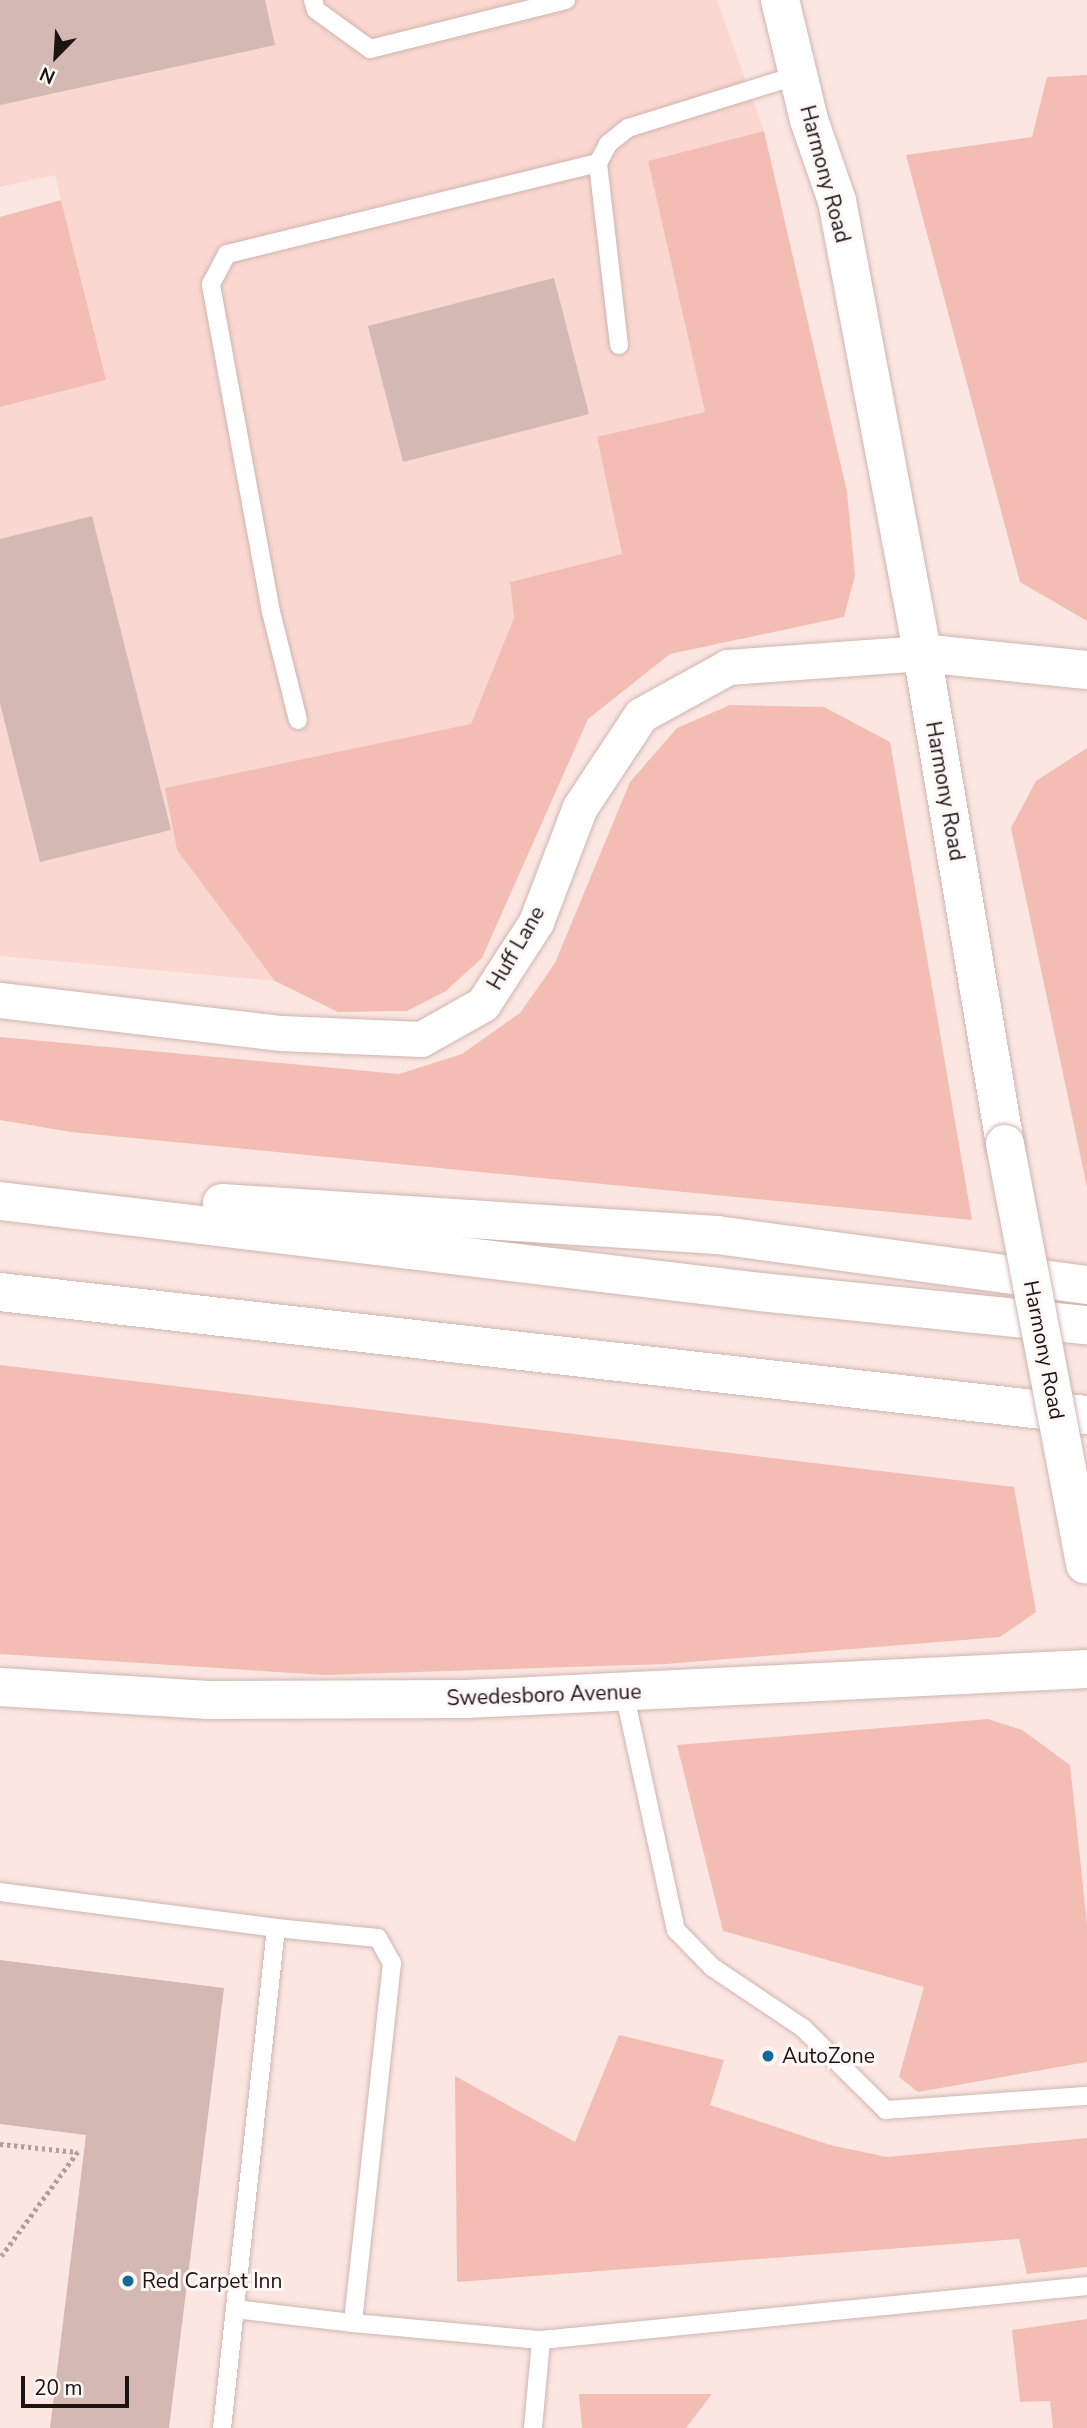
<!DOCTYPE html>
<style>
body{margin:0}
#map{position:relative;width:1087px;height:2428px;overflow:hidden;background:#fce6e2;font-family:"Nunito Sans",sans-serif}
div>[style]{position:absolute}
.built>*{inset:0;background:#fbd7d1}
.green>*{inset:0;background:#f3bdb4}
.building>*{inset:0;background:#d3b8b3}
.path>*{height:4.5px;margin-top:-2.25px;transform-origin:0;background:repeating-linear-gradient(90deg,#b19f9c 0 3.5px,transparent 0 7px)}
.roads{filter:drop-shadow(0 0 2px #cfb5b0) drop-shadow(0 0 2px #cfb5b0)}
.lane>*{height:18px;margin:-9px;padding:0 9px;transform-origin:9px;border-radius:9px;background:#fff}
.street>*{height:35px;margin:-17.5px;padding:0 17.5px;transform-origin:17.5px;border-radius:17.5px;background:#fff}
.secondary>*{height:38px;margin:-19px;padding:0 19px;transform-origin:19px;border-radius:19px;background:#fff}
.highway>*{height:38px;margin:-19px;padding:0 19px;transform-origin:19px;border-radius:19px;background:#fff}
.bridges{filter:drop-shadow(0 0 2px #cfb5b0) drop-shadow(0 0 2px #cfb5b0)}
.secondary-bridge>*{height:38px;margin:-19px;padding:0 19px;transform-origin:19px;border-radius:19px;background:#fff}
.dots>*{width:19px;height:19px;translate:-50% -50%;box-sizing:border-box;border:4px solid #fdf7f6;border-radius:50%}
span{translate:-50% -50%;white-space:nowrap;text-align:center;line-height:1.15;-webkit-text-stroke:6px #fdf7f6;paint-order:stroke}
.street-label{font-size:21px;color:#1d1312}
.poi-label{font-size:21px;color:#1d1312}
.left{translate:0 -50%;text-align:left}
.north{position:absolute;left:21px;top:21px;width:70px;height:70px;-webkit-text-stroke:5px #fdf7f6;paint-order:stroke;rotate:204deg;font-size:19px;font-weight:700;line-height:28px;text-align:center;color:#1d1312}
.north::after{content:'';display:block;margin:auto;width:24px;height:32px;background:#1d1312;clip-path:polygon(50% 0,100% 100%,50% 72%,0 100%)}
.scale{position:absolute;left:21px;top:2376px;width:108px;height:32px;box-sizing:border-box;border:4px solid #1d1312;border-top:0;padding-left:9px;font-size:21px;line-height:24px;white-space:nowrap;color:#1d1312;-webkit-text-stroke:5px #fdf7f6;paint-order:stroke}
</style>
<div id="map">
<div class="built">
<i style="clip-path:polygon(0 0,717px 0,764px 131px,648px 161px,705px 412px,598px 437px,622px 555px,510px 582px,514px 618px,471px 725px,166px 788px,177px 850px,275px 981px,0 956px,0 407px,105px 380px,55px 175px,0 187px)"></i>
</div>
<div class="green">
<i style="clip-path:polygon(1087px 75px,1087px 621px,1020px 582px,906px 155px,1032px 137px,1047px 77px)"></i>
<i style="clip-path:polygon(764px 131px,847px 492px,855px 575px,844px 617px,670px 654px,588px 719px,482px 958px,446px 991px,407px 1011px,338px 1012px,275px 981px,177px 850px,165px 788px,471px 724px,514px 618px,510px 582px,622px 554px,597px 437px,705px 412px,648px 161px)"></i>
<i style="clip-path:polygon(61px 200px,106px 380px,0 407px,0 217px)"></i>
<i style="clip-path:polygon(730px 705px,824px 707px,890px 742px,972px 1220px,71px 1132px,0 1120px,0 1037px,399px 1074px,462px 1054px,520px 1013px,555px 963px,630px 782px,677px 728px)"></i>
<i style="clip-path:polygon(1087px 748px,1087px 1187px,1011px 828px,1036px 781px)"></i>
<i style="clip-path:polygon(0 1365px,1014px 1487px,1036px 1612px,1000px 1637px,666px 1664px,324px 1675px,0 1654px)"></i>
<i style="clip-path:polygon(988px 1719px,1022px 1730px,1070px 1765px,1087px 1924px,1087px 2062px,918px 2092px,899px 2077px,924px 1987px,723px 1931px,677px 1745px)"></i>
<i style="clip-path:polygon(619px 2035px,724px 2060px,710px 2105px,830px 2145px,887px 2157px,1087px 2138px,1087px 2267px,1027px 2274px,1019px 2239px,457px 2282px,455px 2076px,575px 2142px)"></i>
<i style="clip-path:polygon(1087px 2319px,1087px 2428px,1053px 2428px,1050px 2401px,1020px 2402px,1012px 2330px)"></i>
<i style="clip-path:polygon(579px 2394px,712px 2394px,686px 2428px,582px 2428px)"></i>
</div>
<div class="building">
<i style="clip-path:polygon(0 0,265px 0,275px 45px,0 105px)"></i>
<i style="clip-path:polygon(554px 278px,589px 414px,403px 462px,368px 326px)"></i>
<i style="clip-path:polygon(92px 516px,171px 830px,40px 862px,0 703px,0 539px)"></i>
<i style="clip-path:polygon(0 1960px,224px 1988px,169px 2428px,50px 2428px,86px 2135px,0 2124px)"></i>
</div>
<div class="path">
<i style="left:0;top:2144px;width:78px;rotate:5.9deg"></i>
<i style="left:78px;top:2152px;width:129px;rotate:126.2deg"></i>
</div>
<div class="roads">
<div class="lane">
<i style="left:313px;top:0;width:10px;rotate:73deg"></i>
<i style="left:316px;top:10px;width:67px;rotate:35.8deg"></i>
<i style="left:370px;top:49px;width:202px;rotate:-14deg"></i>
<i style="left:619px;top:345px;width:183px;rotate:-96.6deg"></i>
<i style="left:598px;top:163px;width:21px;rotate:-62deg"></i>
<i style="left:608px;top:144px;width:26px;rotate:-39deg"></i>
<i style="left:628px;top:128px;width:178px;rotate:-17.3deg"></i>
<i style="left:298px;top:720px;width:111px;rotate:-104deg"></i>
<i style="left:271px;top:612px;width:333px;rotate:-100.4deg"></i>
<i style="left:211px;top:284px;width:34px;rotate:-62deg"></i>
<i style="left:227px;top:254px;width:382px;rotate:-13.8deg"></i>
<i style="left:624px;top:1692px;width:244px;rotate:77.7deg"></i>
<i style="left:676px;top:1930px;width:52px;rotate:45.8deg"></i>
<i style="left:712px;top:1967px;width:110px;rotate:33.8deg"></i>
<i style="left:803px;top:2028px;width:117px;rotate:44.7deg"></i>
<i style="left:886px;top:2110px;width:201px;rotate:-4deg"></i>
<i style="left:0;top:1892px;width:278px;rotate:7.4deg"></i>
<i style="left:276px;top:1928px;width:503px;rotate:96.16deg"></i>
<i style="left:276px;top:1928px;width:102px;rotate:5.6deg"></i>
<i style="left:378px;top:1938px;width:29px;rotate:61deg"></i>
<i style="left:392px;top:1963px;width:362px;rotate:96.2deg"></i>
<i style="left:353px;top:2323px;width:189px;rotate:5.2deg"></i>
<i style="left:541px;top:2340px;width:549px;rotate:-5.65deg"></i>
<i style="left:235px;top:2309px;width:119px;rotate:6.8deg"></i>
<i style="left:533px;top:2428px;width:88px;rotate:-84.8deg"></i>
</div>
<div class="street">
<i style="left:0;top:1000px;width:283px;rotate:6.7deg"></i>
<i style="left:281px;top:1033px;width:140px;rotate:2.5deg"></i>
<i style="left:421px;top:1039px;width:71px;rotate:-29.4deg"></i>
<i style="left:483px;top:1004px;width:98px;rotate:-57.1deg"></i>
<i style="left:536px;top:922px;width:123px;rotate:-69.1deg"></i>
<i style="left:580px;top:807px;width:110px;rotate:-56.5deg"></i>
<i style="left:641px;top:715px;width:99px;rotate:-28.9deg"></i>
<i style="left:728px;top:667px;width:195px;rotate:-4.1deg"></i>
</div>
<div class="secondary">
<i style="left:780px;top:0;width:123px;rotate:76.4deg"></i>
<i style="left:809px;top:120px;width:86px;rotate:70.9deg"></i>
<i style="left:837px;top:201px;width:460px;rotate:79.3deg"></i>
<i style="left:922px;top:653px;width:498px;rotate:80.4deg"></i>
<i style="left:922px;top:653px;width:166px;rotate:5.9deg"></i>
<i style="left:0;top:1687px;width:208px;rotate:3.6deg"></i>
<i style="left:208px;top:1700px;width:259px;rotate:-0.2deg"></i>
<i style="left:467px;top:1699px;width:621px;rotate:-2.77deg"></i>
</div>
<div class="highway">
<i style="left:0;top:1201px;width:765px;rotate:6.83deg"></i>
<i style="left:760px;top:1292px;width:329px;rotate:5.8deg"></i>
<i style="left:222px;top:1203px;width:496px;rotate:3.7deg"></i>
<i style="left:717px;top:1235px;width:373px;rotate:7.7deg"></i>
<i style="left:0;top:1292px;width:1094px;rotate:6.46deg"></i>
</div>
</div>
<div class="bridges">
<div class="secondary-bridge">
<i style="left:1005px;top:1144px;width:428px;rotate:79.2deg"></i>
</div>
</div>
<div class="dots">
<i style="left:768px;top:2056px;background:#12699a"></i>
<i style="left:128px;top:2281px;background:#12699a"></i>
</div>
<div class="street-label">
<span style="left:825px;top:174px;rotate:75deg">Harmony Road</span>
<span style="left:945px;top:791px;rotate:80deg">Harmony Road</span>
<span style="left:516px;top:948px;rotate:-60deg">Huff Lane</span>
<span style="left:1044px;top:1350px;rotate:79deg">Harmony Road</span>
<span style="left:544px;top:1695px;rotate:-2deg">Swedesboro Avenue</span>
</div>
<div class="poi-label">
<span class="left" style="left:782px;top:2056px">AutoZone</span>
<span class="left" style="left:142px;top:2281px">Red Carpet Inn</span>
</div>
<div class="north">N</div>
<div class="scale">20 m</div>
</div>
